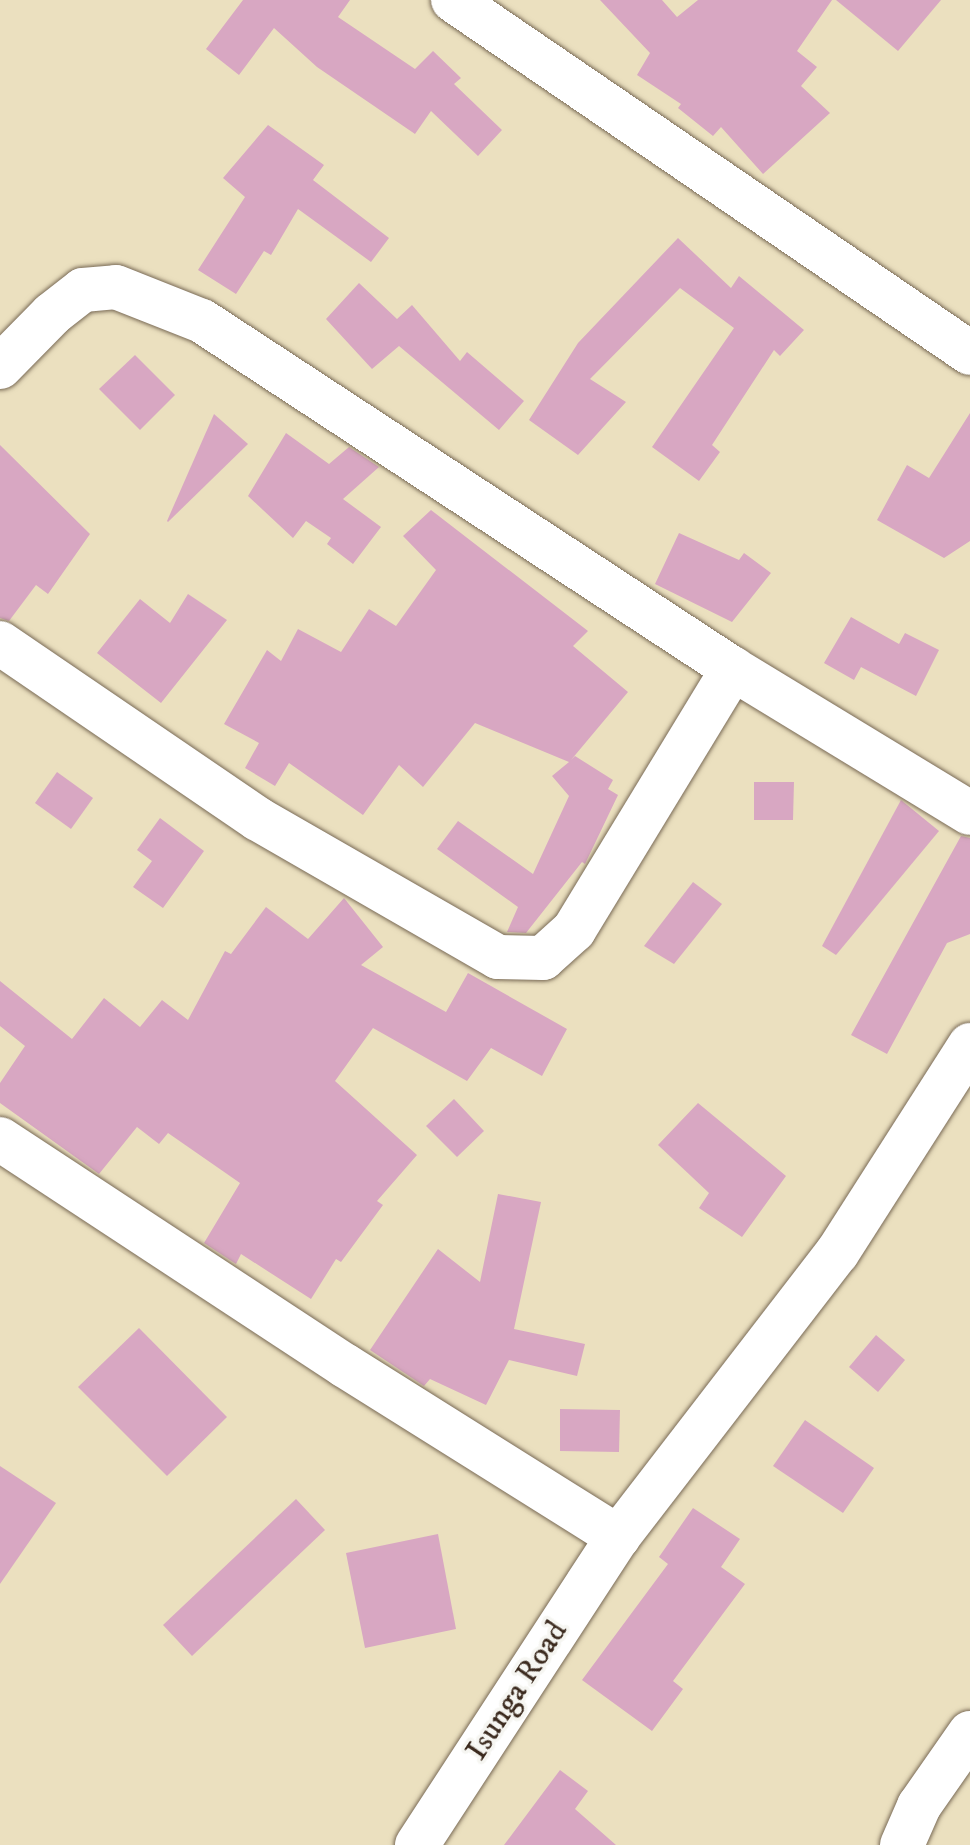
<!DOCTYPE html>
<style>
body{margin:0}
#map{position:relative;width:970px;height:1845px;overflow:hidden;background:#ebe0bf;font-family:"IM FELL DW Pica",serif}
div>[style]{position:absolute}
.building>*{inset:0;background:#d8a7c2}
.roads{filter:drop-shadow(0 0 2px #796a56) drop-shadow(0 0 2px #796a56)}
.minor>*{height:44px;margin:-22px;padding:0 22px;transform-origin:22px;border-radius:22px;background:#fff}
span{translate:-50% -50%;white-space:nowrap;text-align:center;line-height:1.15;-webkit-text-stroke:7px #f6f6f2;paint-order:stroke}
.street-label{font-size:32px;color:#3b2a1e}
</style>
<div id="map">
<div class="building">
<i style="clip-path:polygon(243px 0,350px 0,338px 17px,415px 69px,433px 51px,461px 78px,454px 84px,502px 130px,478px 156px,431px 111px,415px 134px,317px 67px,274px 28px,239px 75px,206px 49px)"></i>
<i style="clip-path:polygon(600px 0,662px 0,677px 17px,698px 0,832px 0,797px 51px,817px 67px,801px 86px,830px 113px,763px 174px,721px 127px,713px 136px,678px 108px,681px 104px,637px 75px,650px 53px)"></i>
<i style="clip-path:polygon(836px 0,941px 0,898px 51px)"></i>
<i style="clip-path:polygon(268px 125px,324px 165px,313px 180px,389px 238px,371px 262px,298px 209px,271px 255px,264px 251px,236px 294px,198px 270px,245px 197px,223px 178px)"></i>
<i style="clip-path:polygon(678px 238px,731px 288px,739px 276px,804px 330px,780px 356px,774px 350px,712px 445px,720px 452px,699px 481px,652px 447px,734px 328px,680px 288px,590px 379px,626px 402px,578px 455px,529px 420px,578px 343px)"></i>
<i style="clip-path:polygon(359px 283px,397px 319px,412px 305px,460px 361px,467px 352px,524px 401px,499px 430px,399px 346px,372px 369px,326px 319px)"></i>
<i style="clip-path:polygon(135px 355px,175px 395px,140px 430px,99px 389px)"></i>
<i style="clip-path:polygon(970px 413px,970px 541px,944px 558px,877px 520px,907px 465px,929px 478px)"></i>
<i style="clip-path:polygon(214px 414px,248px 444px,168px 522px,167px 521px)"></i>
<i style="clip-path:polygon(286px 433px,329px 464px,349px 447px,379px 467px,343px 499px,381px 527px,353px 564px,327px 544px,331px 538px,306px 521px,293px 538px,248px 496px)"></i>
<i style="clip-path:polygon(0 445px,90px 534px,48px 594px,36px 585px,9px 621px,0 618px)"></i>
<i style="clip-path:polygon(431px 510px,588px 631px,573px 646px,628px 692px,571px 760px,575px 756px,613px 780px,608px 789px,618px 795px,585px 864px,582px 862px,526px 933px,507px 932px,518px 907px,437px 849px,458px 821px,533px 874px,569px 796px,552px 776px,569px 762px,475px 723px,423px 787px,399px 765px,363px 815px,289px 763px,275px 786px,245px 768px,259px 743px,224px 724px,267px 650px,281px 661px,298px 629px,341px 652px,369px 609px,396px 626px,436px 570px,403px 536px)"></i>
<i style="clip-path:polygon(679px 533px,739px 560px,744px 553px,771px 573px,732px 622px,655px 584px)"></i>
<i style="clip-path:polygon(188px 594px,227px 620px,161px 703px,97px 653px,140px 599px,170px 623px)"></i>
<i style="clip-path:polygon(851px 617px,899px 644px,905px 633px,939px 650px,916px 696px,861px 667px,854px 680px,824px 663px)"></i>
<i style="clip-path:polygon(57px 772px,93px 798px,71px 829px,35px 803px)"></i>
<i style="clip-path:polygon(754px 782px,794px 782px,793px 820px,754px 820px)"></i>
<i style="clip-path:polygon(901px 800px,939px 831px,836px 955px,822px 946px)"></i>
<i style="clip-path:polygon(160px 818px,204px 851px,163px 908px,133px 887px,152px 861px,137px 850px)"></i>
<i style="clip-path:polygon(961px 836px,970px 838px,970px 934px,947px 943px,887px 1054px,851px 1035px)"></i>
<i style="clip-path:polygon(693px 882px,722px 904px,674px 964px,644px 946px)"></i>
<i style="clip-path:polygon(344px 898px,383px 947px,361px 965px,446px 1012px,468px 973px,567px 1029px,542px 1076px,491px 1048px,467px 1081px,373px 1028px,335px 1081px,417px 1155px,377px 1201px,383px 1205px,341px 1262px,336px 1259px,311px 1299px,241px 1254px,236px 1264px,204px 1243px,240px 1183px,168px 1133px,159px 1144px,137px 1127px,99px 1174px,0 1103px,0 1083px,25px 1046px,0 1026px,0 981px,72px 1039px,104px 998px,140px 1027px,162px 1000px,188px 1020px,225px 951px,231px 954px,266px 907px,308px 939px)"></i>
<i style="clip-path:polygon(454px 1099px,484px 1131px,457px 1157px,426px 1126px)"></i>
<i style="clip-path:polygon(698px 1103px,786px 1176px,742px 1237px,699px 1208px,709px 1193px,658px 1145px)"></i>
<i style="clip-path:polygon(498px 1194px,541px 1202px,514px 1329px,585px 1344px,577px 1376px,509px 1360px,486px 1405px,430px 1379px,424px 1386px,370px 1350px,438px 1249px,480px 1282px)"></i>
<i style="clip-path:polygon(139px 1328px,227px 1417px,167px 1476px,78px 1387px)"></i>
<i style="clip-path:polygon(876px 1335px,905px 1360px,878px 1392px,849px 1367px)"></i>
<i style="clip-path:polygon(560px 1409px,620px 1410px,619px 1452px,560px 1451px)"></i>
<i style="clip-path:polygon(805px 1420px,874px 1468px,843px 1513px,773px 1466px)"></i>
<i style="clip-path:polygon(0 1466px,56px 1503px,0 1584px)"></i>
<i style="clip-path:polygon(296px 1499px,325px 1530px,192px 1656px,163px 1625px)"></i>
<i style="clip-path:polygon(693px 1508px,740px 1539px,721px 1567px,745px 1584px,673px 1681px,683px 1689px,652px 1731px,582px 1680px,668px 1564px,659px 1557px)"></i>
<i style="clip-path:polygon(438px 1534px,456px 1629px,365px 1648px,346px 1553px)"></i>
<i style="clip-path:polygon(560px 1770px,588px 1791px,575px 1809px,616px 1845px,504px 1845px)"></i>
</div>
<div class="roads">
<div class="minor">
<i style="left:453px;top:0;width:626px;rotate:34.32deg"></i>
<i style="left:0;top:367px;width:74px;rotate:-45.5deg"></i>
<i style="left:52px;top:314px;width:39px;rotate:-38deg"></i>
<i style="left:83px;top:290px;width:33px;rotate:-5deg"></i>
<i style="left:116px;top:287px;width:92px;rotate:21.6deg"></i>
<i style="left:202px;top:321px;width:635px;rotate:33.24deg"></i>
<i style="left:733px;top:669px;width:277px;rotate:31.3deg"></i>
<i style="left:0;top:643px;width:312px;rotate:34.3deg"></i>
<i style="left:258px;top:819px;width:277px;rotate:29.9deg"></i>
<i style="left:498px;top:957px;width:45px;rotate:1.3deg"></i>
<i style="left:543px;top:958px;width:42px;rotate:-42.1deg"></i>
<i style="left:574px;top:930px;width:306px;rotate:-58.7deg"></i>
<i style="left:0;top:1139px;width:412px;rotate:33.3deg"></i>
<i style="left:344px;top:1365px;width:324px;rotate:32.1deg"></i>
<i style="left:417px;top:1845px;width:368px;rotate:-56.9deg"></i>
<i style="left:618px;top:1537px;width:359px;rotate:-52.4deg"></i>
<i style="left:837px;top:1253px;width:247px;rotate:-57.4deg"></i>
<i style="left:902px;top:1845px;width:43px;rotate:-66.4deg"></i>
<i style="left:919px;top:1806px;width:89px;rotate:-55.1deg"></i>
</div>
</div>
<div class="street-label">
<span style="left:517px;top:1691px;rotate:-57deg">Isunga Road</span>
</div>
</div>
